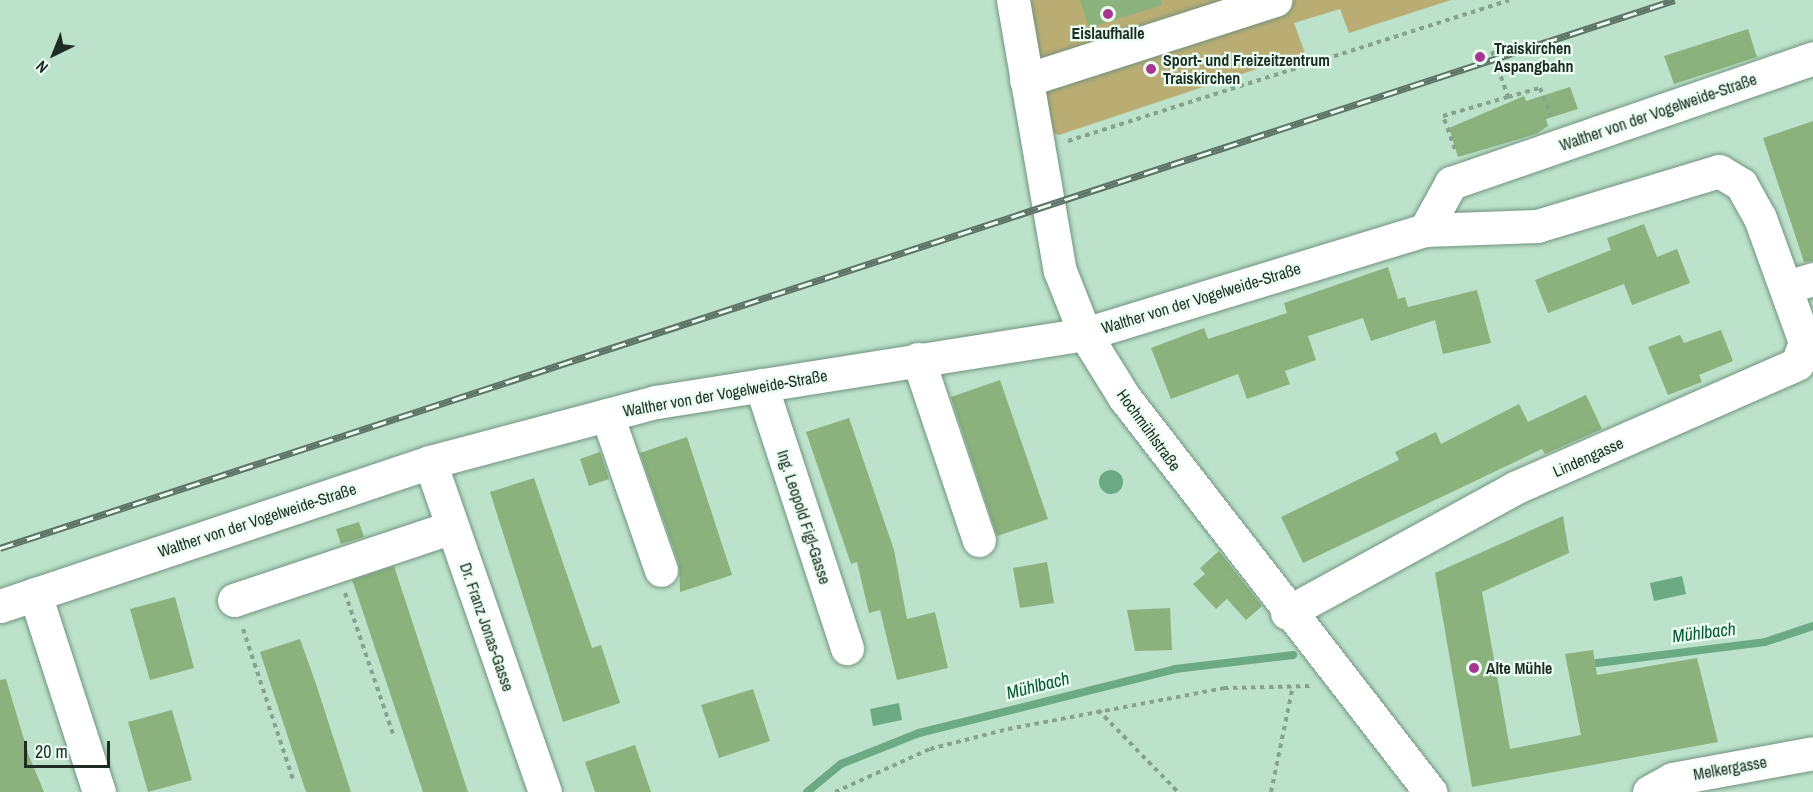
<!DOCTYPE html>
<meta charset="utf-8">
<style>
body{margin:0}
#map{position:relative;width:1813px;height:792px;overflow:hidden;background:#bde2cb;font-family:"Archivo Narrow",sans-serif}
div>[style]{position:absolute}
.green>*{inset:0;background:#baad74}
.water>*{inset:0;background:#6caa85}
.round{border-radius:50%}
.stream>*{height:8px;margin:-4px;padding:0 4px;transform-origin:4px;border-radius:4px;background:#6caa85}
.building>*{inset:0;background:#8bb17d}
.path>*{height:4px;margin-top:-2px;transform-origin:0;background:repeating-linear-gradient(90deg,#86a391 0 4.5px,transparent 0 9px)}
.roads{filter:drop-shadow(0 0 2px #70937d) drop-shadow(0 0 2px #70937d)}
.minor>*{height:33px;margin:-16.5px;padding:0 16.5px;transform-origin:16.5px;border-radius:16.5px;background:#fff}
.rail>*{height:7px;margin-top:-3.5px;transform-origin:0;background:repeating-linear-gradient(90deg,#ebfef2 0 14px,#5c7365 0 28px);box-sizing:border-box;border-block:2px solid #5c7365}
.dots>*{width:16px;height:16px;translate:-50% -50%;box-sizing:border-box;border:3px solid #ebfef2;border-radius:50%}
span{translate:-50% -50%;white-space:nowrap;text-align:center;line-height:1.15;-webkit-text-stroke:4.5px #ebfef2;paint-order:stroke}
.poi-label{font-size:16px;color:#1e2c24;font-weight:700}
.left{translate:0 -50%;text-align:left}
.street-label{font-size:16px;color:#1e2c24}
.water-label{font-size:18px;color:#0a5835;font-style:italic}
.north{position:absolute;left:24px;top:24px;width:60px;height:60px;-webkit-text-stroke:4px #ebfef2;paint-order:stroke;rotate:223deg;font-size:16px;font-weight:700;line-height:24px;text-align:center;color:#1e2c24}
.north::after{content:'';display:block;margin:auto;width:21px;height:27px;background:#1e2c24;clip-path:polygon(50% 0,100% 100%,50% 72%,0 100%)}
.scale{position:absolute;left:24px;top:741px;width:86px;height:27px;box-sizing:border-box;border:3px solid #1e2c24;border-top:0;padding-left:8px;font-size:18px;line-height:21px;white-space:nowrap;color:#1e2c24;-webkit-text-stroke:4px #ebfef2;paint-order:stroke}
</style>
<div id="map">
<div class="green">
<i style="clip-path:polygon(1028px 0,1451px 0,1349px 33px,1340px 9px,1294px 23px,1305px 53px,1059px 135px,1046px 130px)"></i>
</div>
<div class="water">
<i class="round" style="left:1099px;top:470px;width:24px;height:24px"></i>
<i style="clip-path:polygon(1682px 576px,1686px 594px,1654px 601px,1650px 583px)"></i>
<i style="clip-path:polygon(899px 703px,902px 720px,873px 726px,870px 709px)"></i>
</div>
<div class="stream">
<i style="left:1597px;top:663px;width:169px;rotate:-7.1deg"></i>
<i style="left:1765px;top:642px;width:51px;rotate:-18.4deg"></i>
<i style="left:807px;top:792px;width:44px;rotate:-39.5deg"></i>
<i style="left:841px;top:764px;width:84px;rotate:-21.7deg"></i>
<i style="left:919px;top:733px;width:264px;rotate:-14deg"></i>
<i style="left:1175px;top:669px;width:119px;rotate:-6.8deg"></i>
</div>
<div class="building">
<i style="clip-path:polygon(1080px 0,1161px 0,1162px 5px,1089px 28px)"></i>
<i style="clip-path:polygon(1748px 29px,1757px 57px,1674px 84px,1664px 56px)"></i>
<i style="clip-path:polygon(1570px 87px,1578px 109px,1546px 119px,1548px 126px,1536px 134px,1458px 157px,1449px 128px,1524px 96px,1526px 101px)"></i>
<i style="clip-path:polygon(1813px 121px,1813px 261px,1804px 262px,1763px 138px)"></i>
<i style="clip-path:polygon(1644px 224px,1657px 257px,1677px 249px,1690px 283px,1632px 305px,1624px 284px,1548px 313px,1535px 280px,1611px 250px,1607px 238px)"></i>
<i style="clip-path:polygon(1388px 267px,1398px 299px,1405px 297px,1408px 307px,1477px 290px,1491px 343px,1443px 354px,1435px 320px,1371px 341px,1363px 318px,1308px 336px,1316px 360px,1285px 371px,1290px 384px,1247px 399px,1238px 374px,1171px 399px,1151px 348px,1204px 328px,1208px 339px,1287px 313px,1284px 303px)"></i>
<i style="clip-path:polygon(1721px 330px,1733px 361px,1699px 375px,1702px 382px,1668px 395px,1648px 347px,1680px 335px,1684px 343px)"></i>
<i style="clip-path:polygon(1000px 380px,1048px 519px,997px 536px,951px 397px)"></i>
<i style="clip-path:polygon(1586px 395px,1602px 429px,1545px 454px,1542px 449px,1303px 563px,1281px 517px,1399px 460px,1395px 452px,1436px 432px,1441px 444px,1519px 404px,1528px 422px)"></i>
<i style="clip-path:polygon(849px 418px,894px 550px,907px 619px,935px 612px,948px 668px,897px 680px,880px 610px,869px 613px,857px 562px,851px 564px,806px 432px)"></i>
<i style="clip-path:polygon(687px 437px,732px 575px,680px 592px,679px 564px,640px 453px)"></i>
<i style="clip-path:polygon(600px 452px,609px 479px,589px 486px,580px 459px)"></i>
<i style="clip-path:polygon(534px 478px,592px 648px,601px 645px,620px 703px,563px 722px,490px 492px)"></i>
<i style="clip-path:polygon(1563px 516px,1569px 553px,1482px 592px,1510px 749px,1581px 735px,1565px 654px,1593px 650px,1597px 675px,1697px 658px,1718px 742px,1472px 787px,1435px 573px)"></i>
<i style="clip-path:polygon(359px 522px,364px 537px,341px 544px,336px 529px)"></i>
<i style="clip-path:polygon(1219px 551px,1262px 606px,1246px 620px,1227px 599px,1216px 609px,1193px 584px,1205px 574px,1200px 568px)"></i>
<i style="clip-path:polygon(1047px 562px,1054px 603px,1020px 608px,1013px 568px)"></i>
<i style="clip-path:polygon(394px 566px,415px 630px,468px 792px,423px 792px,358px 597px,352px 580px)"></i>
<i style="clip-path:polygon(175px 597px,194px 668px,150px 680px,130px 609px)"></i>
<i style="clip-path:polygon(1170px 608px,1172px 650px,1135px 651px,1127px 610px)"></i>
<i style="clip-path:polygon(300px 639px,316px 684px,351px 792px,306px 792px,260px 652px)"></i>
<i style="clip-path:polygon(6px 679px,29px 756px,44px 792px,0 792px,0 680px)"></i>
<i style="clip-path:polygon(753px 689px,770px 741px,719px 758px,701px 705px)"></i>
<i style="clip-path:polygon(172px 710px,192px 780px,148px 792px,128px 722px)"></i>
<i style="clip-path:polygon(635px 745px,651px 792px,595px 792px,585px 762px)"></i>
</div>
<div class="path">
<i style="left:1492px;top:51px;width:49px;rotate:70.8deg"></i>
<i style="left:1508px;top:97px;width:33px;rotate:-16deg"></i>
<i style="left:1540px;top:88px;width:30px;rotate:69deg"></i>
<i style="left:1068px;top:141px;width:463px;rotate:-17.7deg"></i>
<i style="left:1455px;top:149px;width:35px;rotate:-110deg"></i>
<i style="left:1443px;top:116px;width:68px;rotate:-16.3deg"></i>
<i style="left:345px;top:593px;width:152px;rotate:71.2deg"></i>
<i style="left:243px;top:629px;width:158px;rotate:71.6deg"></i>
<i style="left:1098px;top:710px;width:115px;rotate:45.7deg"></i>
<i style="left:835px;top:792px;width:104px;rotate:-24.4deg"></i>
<i style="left:930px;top:749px;width:81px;rotate:-14.4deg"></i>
<i style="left:1008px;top:729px;width:220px;rotate:-10.7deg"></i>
<i style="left:1224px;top:688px;width:86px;rotate:-1.3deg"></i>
<i style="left:1271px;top:792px;width:108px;rotate:-78.3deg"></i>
</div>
<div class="roads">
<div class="minor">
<i style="left:1013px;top:0;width:275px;rotate:80.2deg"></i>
<i style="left:1060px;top:271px;width:68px;rotate:68.4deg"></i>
<i style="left:1085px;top:334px;width:74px;rotate:58.2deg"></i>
<i style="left:1124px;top:397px;width:500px;rotate:52.2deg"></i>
<i style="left:1026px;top:80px;width:262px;rotate:-17.8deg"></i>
<i style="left:1425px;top:230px;width:54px;rotate:-61deg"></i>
<i style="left:1451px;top:183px;width:383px;rotate:-19deg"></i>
<i style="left:1787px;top:287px;width:27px;rotate:-17deg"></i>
<i style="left:918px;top:359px;width:191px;rotate:71.4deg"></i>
<i style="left:761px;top:385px;width:277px;rotate:71.9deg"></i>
<i style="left:607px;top:415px;width:164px;rotate:70.8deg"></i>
<i style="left:430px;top:462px;width:349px;rotate:70.8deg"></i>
<i style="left:35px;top:594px;width:208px;rotate:72.1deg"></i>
<i style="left:234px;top:600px;width:230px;rotate:-18.5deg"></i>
<i style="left:0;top:606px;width:453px;rotate:-18.5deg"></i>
<i style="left:430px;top:462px;width:234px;rotate:-14.9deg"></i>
<i style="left:656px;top:402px;width:434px;rotate:-9deg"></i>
<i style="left:1085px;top:334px;width:356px;rotate:-17deg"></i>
<i style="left:1425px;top:230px;width:112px;rotate:-2deg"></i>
<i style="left:1537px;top:226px;width:190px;rotate:-16.8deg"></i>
<i style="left:1719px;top:171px;width:26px;rotate:31deg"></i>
<i style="left:1741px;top:184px;width:39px;rotate:61deg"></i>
<i style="left:1760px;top:218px;width:132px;rotate:70.1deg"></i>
<i style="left:1805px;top:342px;width:23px;rotate:110deg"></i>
<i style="left:1797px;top:364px;width:308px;rotate:156.3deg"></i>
<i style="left:1515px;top:488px;width:260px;rotate:151.3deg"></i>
<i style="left:1649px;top:792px;width:26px;rotate:-29deg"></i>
<i style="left:1672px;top:779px;width:143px;rotate:-10.4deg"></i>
</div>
</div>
<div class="rail">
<i style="left:0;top:548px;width:1762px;rotate:-18.12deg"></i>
</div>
<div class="dots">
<i style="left:1108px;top:14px;background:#a83690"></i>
<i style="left:1480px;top:57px;background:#a83690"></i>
<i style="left:1151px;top:69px;background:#a83690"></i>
<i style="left:1474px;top:668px;background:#a83690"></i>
</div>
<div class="poi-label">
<span style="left:1108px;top:33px">Eislaufhalle</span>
<span class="left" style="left:1494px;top:57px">Traiskirchen<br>Aspangbahn</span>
<span class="left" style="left:1163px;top:69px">Sport- und Freizeitzentrum<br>Traiskirchen</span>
<span class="left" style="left:1486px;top:668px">Alte Mühle</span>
</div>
<div class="street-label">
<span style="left:1658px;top:112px;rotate:-19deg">Walther von der Vogelweide-Straße</span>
<span style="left:1201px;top:298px;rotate:-17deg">Walther von der Vogelweide-Straße</span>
<span style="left:725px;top:393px;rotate:-10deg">Walther von der Vogelweide-Straße</span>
<span style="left:1149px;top:430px;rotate:54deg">Hochmühlstraße</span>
<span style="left:1588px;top:457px;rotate:-24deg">Lindengasse</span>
<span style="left:804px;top:517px;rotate:72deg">Ing. Leopold Figl-Gasse</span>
<span style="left:257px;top:520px;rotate:-18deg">Walther von der Vogelweide-Straße</span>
<span style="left:487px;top:627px;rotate:71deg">Dr. Franz Jonas-Gasse</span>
<span style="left:1730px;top:768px;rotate:-10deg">Melkergasse</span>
</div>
<div class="water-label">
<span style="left:1704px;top:633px;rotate:-7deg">Mühlbach</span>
<span style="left:1038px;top:686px;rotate:-14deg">Mühlbach</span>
</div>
<div class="north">N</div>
<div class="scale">20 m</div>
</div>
